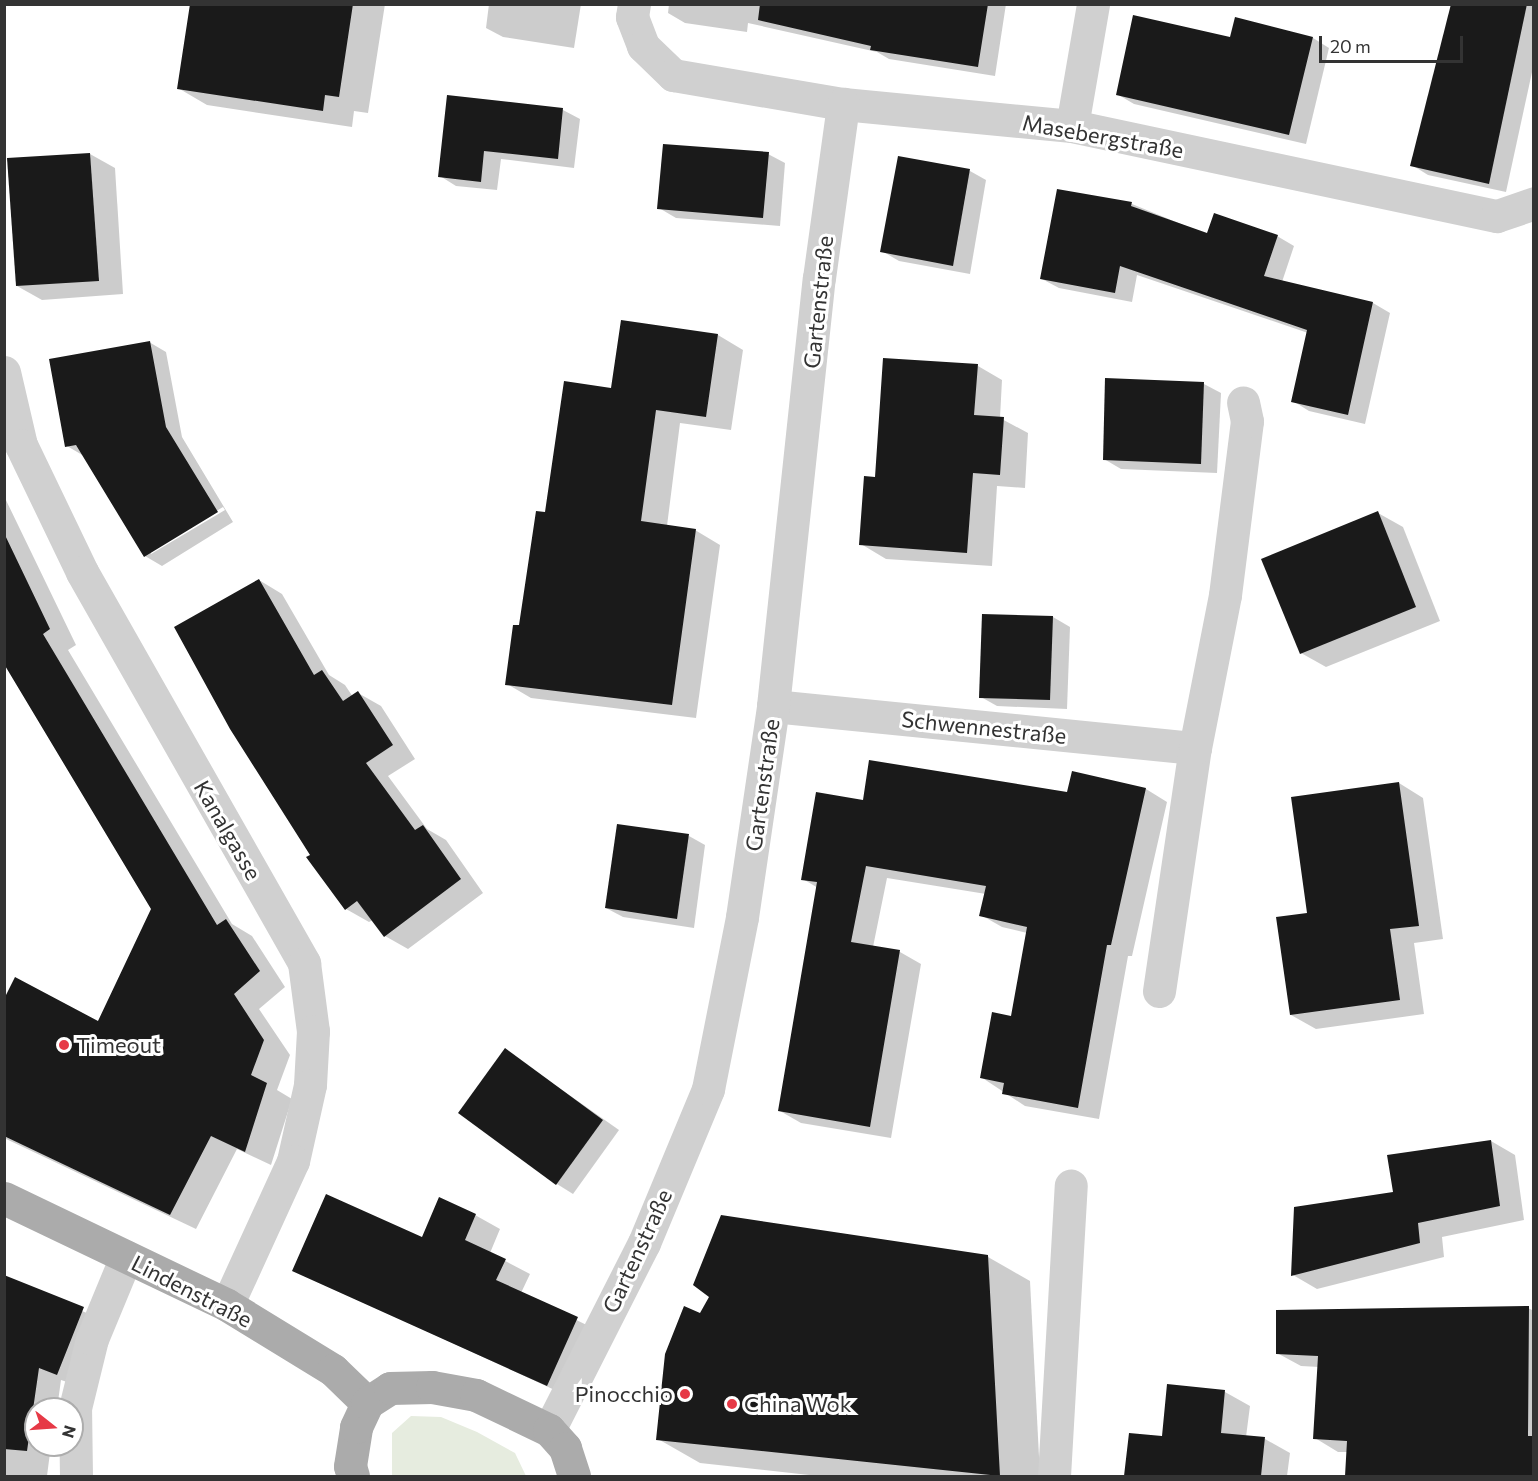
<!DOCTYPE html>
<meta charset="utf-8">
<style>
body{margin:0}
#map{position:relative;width:1538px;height:1481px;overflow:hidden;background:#fff;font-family:Commissioner,sans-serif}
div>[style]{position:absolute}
.green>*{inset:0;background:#e6ecdf}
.shadow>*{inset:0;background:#0003}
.building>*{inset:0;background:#1a1a1a}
.minor>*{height:33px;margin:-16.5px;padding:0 16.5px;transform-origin:16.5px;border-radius:16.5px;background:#d0d0d0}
.major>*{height:33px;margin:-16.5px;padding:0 16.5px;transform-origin:16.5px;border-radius:16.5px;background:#ababab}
.dots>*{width:16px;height:16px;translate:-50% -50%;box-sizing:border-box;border:3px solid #fff;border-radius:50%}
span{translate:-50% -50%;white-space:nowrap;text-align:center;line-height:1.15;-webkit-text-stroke:6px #fff;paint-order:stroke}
.street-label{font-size:22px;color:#333}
.poi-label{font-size:22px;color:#333}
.left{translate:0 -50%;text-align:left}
.right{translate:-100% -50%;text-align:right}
.frame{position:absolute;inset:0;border:6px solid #333;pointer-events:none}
.north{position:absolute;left:24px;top:1397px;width:60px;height:60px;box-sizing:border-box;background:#fff;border:2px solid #adadad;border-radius:50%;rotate:107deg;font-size:16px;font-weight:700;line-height:24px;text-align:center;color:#333}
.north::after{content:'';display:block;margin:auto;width:21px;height:27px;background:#e63946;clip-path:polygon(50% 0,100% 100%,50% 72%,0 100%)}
.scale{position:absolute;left:1319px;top:36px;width:144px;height:27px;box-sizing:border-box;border:3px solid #333;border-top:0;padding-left:8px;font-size:18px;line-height:21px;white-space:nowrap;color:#333;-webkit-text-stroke:4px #fff;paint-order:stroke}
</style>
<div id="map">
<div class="green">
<i style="clip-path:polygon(411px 1416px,441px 1417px,477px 1432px,515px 1453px,526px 1476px,392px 1476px,392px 1433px)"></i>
</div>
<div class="shadow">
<i style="clip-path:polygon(191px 4px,385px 4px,368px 113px,354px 111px,352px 127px,207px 105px,178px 88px)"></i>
<i style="clip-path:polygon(489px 4px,581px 4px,574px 48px,503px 37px,486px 28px)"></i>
<i style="clip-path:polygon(669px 4px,1006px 4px,995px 76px,889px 59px,877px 52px,748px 23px,747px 32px,685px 23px,668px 13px)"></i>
<i style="clip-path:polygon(1452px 4px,1534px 4px,1534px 63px,1506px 192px,1428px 175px,1412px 165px)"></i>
<i style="clip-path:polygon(1313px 38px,1329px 48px,1306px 144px,1134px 104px,1117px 94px)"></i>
<i style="clip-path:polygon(448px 97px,563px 110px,580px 119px,574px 168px,501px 159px,497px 190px,456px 186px,440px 176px)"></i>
<i style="clip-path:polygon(90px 154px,115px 168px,123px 294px,42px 300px,17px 286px)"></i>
<i style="clip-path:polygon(768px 154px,785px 163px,780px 226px,676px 218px,659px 208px)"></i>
<i style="clip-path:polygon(970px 171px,986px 180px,970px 274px,899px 261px,882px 251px)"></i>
<i style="clip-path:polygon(1058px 190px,1132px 204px,1208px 235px,1277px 236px,1294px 246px,1282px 282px,1373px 303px,1390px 313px,1365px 424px,1309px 411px,1293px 401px,1308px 333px,1137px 275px,1132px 302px,1059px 288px,1042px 279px)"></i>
<i style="clip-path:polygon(622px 322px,718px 335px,743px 350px,731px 430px,680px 423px,667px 526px,695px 530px,720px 545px,696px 718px,531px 698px,507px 684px,546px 514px,612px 389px)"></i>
<i style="clip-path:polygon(evenodd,149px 342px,166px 352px,182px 437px,233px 522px,162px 566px,145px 556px,84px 456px,67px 446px,149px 342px,223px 507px,225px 510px,151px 554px,151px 551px,223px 507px)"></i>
<i style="clip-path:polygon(978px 366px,1002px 380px,1000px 418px,1028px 433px,1025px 488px,997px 486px,992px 566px,886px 559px,861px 544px,876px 478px)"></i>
<i style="clip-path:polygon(1204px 384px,1221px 393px,1217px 473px,1121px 469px,1104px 459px)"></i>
<i style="clip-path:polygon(4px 496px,76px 645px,68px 650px,232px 924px,252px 936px,285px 987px,259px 1009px,290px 1055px,277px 1090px,292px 1099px,271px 1165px,237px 1149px,196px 1229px,4px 1138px,4px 1003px,99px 1023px,152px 909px,4px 638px)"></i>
<i style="clip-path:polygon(1378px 513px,1403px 527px,1440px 621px,1326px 667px,1301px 653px)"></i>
<i style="clip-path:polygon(259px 580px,282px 594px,329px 675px,345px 685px,353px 697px,358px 693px,381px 706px,415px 759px,388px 776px,427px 829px,446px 840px,483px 893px,408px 949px,385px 936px,373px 920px,369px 922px,346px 909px,312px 855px)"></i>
<i style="clip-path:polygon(984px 615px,1053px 617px,1070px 627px,1067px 709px,997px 706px,981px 697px)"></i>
<i style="clip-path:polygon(1399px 783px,1423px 798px,1443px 939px,1414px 943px,1424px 1014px,1316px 1029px,1291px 1015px,1309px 914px)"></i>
<i style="clip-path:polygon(1146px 789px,1167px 802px,1132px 956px,1128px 956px,1099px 1119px,1025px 1106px,981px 1077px,1012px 1017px,1027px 933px,1002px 927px,981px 915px,986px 894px,887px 878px,873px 947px,900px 952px,921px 964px,891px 1138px,801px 1123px,780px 1111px,818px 888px,803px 879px,864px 801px)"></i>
<i style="clip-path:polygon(689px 836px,705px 845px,694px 928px,623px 917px,606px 908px)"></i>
<i style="clip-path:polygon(505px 1050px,619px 1130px,573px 1194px,557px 1184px)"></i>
<i style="clip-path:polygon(1491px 1141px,1515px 1155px,1524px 1220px,1442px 1237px,1444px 1257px,1317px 1289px,1293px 1275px,1395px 1193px)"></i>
<i style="clip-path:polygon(475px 1215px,500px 1229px,490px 1253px,530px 1274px,521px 1293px,601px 1332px,572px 1398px,294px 1270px,423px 1239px)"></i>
<i style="clip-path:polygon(988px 1257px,1030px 1281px,1040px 1476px,818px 1476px,700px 1463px,658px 1439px,701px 1315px)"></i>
<i style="clip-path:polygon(4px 1277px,105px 1321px,79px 1386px,61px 1380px,57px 1409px,36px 1409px,36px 1445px,51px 1445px,47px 1476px,4px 1476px)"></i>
<i style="clip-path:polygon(1528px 1308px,1534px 1311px,1534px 1476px,1346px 1476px,1348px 1452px,1338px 1452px,1315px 1438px,1319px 1367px,1301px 1366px,1277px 1353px)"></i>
<i style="clip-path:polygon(1168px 1386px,1225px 1392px,1250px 1406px,1246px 1437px,1265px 1439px,1290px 1453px,1287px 1476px,1126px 1476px,1130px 1435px,1163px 1438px)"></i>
</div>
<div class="building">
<i style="clip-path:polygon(190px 4px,353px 4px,339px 97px,325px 95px,323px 111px,177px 89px)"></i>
<i style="clip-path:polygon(760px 4px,988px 4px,978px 67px,870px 50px,871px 46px,758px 20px)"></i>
<i style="clip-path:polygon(1451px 4px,1527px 4px,1489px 184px,1410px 166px)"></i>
<i style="clip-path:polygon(1133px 15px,1230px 37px,1235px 17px,1313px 37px,1289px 135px,1116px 95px)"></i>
<i style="clip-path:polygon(447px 95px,563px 108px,558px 159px,484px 151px,481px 182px,438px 177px)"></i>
<i style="clip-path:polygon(663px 144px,769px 152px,763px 218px,657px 209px)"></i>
<i style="clip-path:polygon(90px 153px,99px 281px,16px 286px,7px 158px)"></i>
<i style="clip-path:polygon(898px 156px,970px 169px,953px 266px,880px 252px)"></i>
<i style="clip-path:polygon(1057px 189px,1132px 202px,1131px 206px,1207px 233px,1214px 213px,1278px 235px,1264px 276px,1373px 302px,1348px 415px,1291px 402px,1307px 330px,1120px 266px,1115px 293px,1040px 279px)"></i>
<i style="clip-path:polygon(621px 320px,718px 334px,706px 417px,656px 410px,641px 521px,696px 529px,672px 705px,505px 685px,513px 625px,519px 625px,536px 511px,545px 512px,564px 381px,611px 388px)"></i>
<i style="clip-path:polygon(150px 341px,166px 427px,218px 512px,144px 557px,76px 445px,65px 447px,49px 359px)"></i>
<i style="clip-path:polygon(883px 358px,978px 364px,974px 415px,1004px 417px,1000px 475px,973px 473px,967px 553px,859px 545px,864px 476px,875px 477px)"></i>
<i style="clip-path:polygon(1105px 378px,1204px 382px,1201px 464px,1103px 460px)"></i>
<i style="clip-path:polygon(1378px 511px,1416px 607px,1300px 654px,1261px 559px)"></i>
<i style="clip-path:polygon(4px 533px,50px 629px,43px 634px,217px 925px,226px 919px,260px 971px,234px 994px,264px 1040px,251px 1075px,267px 1083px,245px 1152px,211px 1136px,170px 1215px,4px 1136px,4px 999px,15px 977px,98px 1021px,151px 909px,4px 664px)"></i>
<i style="clip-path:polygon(259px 579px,314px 675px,322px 670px,343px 701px,358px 691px,393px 745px,366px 763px,415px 830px,423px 825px,461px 879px,384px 937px,357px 901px,345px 910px,306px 857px,310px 855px,230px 729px,174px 627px)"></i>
<i style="clip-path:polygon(982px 614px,1053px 616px,1050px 700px,979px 698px)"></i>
<i style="clip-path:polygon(869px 760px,1067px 792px,1072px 771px,1146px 788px,1111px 945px,1107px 945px,1078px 1108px,1002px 1094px,1004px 1083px,980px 1078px,992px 1012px,1011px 1016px,1027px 927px,979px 916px,986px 886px,866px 866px,851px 942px,900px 950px,870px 1127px,778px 1111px,817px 882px,801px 880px,816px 792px,863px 800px)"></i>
<i style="clip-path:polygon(1399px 782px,1419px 926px,1390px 929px,1400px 1000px,1290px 1015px,1276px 917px,1307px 913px,1291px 797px)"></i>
<i style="clip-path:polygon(617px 824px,689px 834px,677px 919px,605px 908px)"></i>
<i style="clip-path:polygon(505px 1048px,603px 1120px,556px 1185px,458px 1113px)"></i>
<i style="clip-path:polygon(1491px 1140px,1500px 1206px,1418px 1223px,1420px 1243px,1291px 1276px,1294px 1207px,1393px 1192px,1387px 1155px)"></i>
<i style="clip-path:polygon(326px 1194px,422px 1237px,439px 1197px,476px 1214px,465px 1240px,506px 1259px,496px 1280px,578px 1317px,547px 1386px,292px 1271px)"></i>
<i style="clip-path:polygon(721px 1215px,988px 1255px,1000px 1476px,656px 1440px,665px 1354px,684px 1306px,700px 1313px,709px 1297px,693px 1285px)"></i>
<i style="clip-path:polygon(4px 1275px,84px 1307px,57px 1375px,39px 1368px,27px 1451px,4px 1449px)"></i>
<i style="clip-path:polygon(1529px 1306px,1528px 1436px,1533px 1436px,1533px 1476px,1345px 1476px,1347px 1441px,1313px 1439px,1318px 1356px,1276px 1354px,1276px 1310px)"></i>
<i style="clip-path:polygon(1167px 1384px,1225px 1390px,1221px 1433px,1265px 1437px,1261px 1476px,1124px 1476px,1129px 1433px,1162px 1436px)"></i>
</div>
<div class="minor">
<i style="left:634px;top:4px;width:13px;rotate:99deg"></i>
<i style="left:632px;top:17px;width:31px;rotate:69deg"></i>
<i style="left:643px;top:46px;width:42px;rotate:44deg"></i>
<i style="left:673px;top:75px;width:172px;rotate:9.7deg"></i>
<i style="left:843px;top:104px;width:230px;rotate:5.5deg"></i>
<i style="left:1072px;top:126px;width:434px;rotate:12deg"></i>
<i style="left:1497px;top:216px;width:39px;rotate:-19deg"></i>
<i style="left:1072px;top:126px;width:124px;rotate:-80.2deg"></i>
<i style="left:4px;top:372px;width:75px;rotate:76.9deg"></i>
<i style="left:21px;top:445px;width:141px;rotate:64.3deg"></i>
<i style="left:82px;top:572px;width:450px;rotate:60.4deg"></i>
<i style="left:304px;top:963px;width:69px;rotate:82.5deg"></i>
<i style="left:313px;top:1031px;width:54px;rotate:93.2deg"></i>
<i style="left:310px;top:1085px;width:78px;rotate:102.6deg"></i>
<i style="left:293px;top:1161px;width:158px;rotate:114.6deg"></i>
<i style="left:773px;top:706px;width:424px;rotate:5.7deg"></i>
<i style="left:1159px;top:991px;width:246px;rotate:-81.6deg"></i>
<i style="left:1195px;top:748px;width:156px;rotate:-78.9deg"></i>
<i style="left:1225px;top:595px;width:175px;rotate:-82.8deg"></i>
<i style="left:1247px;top:421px;width:19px;rotate:-102deg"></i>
<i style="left:549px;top:1430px;width:210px;rotate:-63.1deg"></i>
<i style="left:644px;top:1243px;width:167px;rotate:-67.4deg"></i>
<i style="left:708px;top:1089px;width:175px;rotate:-78.8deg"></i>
<i style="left:742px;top:917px;width:213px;rotate:-81.6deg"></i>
<i style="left:773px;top:706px;width:430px;rotate:-83.9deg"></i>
<i style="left:819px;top:278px;width:176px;rotate:-82.1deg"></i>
<i style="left:76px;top:1476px;width:68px;rotate:-90.8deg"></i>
<i style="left:75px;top:1408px;width:71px;rotate:-76.2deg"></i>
<i style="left:92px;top:1339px;width:89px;rotate:-67.5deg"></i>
<i style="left:1054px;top:1476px;width:291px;rotate:-86.7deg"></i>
</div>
<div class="major">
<i style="left:4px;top:1198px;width:247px;rotate:25.6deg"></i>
<i style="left:227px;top:1305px;width:124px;rotate:31.5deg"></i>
<i style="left:333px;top:1370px;width:47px;rotate:44.1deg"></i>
<i style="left:353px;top:1476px;width:10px;rotate:-107deg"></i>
<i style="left:350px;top:1466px;width:39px;rotate:-81deg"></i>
<i style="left:356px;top:1427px;width:26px;rotate:-65deg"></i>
<i style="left:367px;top:1403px;width:27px;rotate:-33deg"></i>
<i style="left:390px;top:1388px;width:42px;rotate:-1.4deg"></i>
<i style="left:432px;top:1387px;width:45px;rotate:10.3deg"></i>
<i style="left:476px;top:1395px;width:81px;rotate:25.6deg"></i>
<i style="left:549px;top:1430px;width:24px;rotate:48deg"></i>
<i style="left:565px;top:1448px;width:29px;rotate:72deg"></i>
</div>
<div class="dots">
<i style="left:64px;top:1045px;background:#e63946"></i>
<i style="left:685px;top:1394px;background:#e63946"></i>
<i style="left:732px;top:1404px;background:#e63946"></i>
</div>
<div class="street-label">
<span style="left:1103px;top:136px;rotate:10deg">Masebergstraße</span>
<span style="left:818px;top:302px;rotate:-84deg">Gartenstraße</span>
<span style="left:984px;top:727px;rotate:6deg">Schwennestraße</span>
<span style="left:762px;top:785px;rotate:-82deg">Gartenstraße</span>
<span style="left:228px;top:830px;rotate:60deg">Kanalgasse</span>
<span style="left:637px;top:1251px;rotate:-65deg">Gartenstraße</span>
<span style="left:192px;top:1291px;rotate:27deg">Lindenstraße</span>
</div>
<div class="poi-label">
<span class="left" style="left:76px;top:1045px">Timeout</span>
<span class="right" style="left:673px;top:1394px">Pinocchio</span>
<span class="left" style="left:744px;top:1404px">China Wok</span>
</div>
<div class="frame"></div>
<div class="north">N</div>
<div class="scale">20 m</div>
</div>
